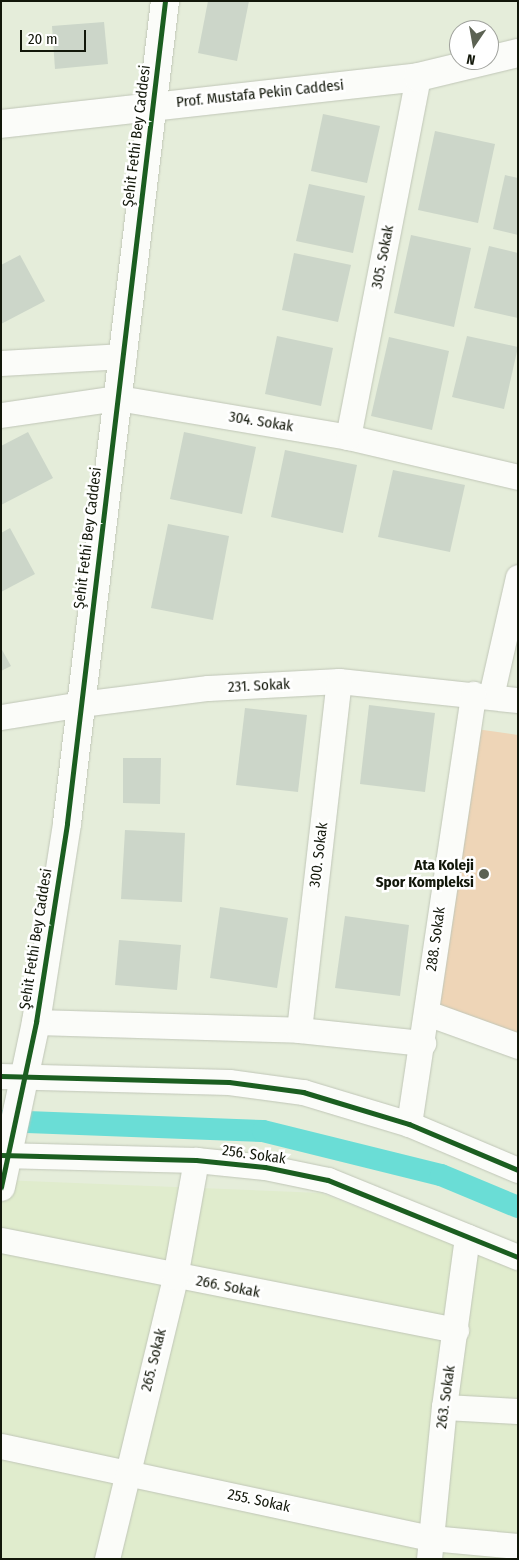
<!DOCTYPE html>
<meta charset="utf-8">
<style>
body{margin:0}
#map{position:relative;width:519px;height:1560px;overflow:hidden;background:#e5edda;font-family:"Fira Sans Condensed",sans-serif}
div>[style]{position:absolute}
.built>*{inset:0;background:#e0eccd}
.green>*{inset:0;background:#eed5b7}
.canal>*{height:22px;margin:-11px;padding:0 11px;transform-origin:11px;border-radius:11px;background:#6addd6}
.building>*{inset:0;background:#ccd6c9}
.roads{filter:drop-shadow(0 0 1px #c0c6b7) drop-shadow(0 0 1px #c0c6b7)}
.minor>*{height:25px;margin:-12.5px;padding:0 12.5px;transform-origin:12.5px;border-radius:12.5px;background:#fbfcf9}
.tertiary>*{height:28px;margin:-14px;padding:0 14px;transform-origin:14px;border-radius:14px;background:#fbfcf9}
.secondary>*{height:28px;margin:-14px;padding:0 14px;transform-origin:14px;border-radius:14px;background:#fbfcf9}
.cycleway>*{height:5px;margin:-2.5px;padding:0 2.5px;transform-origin:2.5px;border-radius:2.5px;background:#1b5e20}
.dots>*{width:14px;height:14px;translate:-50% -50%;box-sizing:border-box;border:2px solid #fff;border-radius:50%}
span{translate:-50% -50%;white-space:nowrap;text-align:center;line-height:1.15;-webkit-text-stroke:5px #fff;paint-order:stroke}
.street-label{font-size:15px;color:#12170a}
.poi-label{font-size:15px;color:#12170a;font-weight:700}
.right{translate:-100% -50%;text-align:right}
.frame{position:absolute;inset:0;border:2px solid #12170a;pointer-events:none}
.north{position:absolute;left:449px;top:20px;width:50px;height:50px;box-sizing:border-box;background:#fff;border:1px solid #a0a29d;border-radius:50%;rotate:192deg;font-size:14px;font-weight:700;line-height:20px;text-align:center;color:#12170a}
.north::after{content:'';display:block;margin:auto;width:18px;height:22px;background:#5c6253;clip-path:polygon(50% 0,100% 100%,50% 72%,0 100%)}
.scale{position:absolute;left:20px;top:30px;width:66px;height:22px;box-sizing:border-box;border:2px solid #12170a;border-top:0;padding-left:6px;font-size:15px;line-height:18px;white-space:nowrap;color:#12170a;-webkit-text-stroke:4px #fff;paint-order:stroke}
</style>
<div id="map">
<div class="built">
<i style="clip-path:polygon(1px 1180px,321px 1193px,518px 1270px,518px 1559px,1px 1559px)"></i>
</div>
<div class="green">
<i style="clip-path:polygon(469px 728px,518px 735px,518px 1040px,434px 1013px)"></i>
</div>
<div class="canal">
<i style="left:1px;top:1121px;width:262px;rotate:2.2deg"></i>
<i style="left:263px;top:1131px;width:183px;rotate:13.9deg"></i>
<i style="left:441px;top:1175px;width:83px;rotate:22.6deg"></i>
</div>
<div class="building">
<i style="clip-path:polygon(208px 1px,249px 1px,237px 61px,198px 53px)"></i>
<i style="clip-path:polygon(104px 22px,108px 64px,55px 69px,52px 26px)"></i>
<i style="clip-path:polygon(323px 114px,380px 126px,367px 183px,311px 171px)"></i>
<i style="clip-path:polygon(435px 131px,495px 144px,478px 223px,418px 210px)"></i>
<i style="clip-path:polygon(505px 175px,518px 178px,518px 235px,493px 229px)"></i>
<i style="clip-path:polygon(309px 184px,365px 196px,353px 253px,296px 241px)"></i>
<i style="clip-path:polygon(411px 235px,471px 248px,454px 327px,394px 313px)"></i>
<i style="clip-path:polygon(489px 246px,518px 253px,518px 318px,474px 308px)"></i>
<i style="clip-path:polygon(294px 253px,351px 265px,338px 322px,282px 310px)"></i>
<i style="clip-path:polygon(20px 255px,45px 301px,1px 324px,1px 265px)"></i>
<i style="clip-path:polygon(277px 336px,333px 348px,321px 406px,265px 394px)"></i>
<i style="clip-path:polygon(467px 336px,518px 347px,504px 409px,452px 397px)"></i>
<i style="clip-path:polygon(389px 337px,449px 351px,432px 430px,371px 416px)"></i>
<i style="clip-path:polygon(28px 432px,53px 478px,1px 505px,1px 446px)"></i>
<i style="clip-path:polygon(184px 432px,256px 447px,242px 514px,170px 499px)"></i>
<i style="clip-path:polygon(285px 450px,357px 465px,343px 533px,271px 517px)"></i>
<i style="clip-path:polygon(393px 470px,465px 485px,450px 552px,378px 537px)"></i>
<i style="clip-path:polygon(168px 524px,229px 536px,213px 620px,151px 608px)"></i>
<i style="clip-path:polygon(10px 528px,35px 574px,1px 592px,1px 533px)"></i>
<i style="clip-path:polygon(1px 648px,11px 666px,1px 671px)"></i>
<i style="clip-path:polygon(369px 705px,435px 713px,425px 792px,360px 784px)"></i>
<i style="clip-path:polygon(245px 708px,307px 715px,298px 792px,236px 785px)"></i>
<i style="clip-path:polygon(123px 758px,161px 758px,160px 804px,123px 803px)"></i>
<i style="clip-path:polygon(125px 830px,185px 833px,182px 902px,121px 899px)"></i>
<i style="clip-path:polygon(220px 907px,288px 918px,277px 988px,210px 978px)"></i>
<i style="clip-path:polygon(345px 916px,409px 925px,400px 996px,335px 988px)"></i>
<i style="clip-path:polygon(119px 940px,181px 945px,177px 990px,115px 985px)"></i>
</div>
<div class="roads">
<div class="minor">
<i style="left:1px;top:363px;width:123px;rotate:-3.3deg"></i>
<i style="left:1px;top:415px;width:118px;rotate:-8.3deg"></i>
<i style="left:118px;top:398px;width:233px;rotate:9.6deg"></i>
<i style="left:348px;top:437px;width:175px;rotate:13.2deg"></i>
<i style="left:348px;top:437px;width:367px;rotate:-79deg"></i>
<i style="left:491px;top:696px;width:122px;rotate:-77.2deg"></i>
<i style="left:1px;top:717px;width:81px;rotate:-9.2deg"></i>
<i style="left:81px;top:704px;width:128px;rotate:-7.2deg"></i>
<i style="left:208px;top:688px;width:131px;rotate:-3.1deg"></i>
<i style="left:339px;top:681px;width:180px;rotate:6.1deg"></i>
<i style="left:427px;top:1013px;width:97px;rotate:19.9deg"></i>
<i style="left:36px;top:1022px;width:263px;rotate:1.7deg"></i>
<i style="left:299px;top:1030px;width:125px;rotate:6deg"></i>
<i style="left:299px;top:1030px;width:351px;rotate:-83.5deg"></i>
<i style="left:1px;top:1076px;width:228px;rotate:1.5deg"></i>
<i style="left:229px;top:1082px;width:75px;rotate:7.7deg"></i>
<i style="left:303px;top:1092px;width:111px;rotate:16.8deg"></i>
<i style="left:409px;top:1124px;width:118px;rotate:22.9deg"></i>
<i style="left:409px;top:1124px;width:435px;rotate:-81.5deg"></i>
<i style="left:1px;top:1155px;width:195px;rotate:1.5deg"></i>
<i style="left:196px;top:1160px;width:69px;rotate:5.8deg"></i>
<i style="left:265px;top:1167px;width:64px;rotate:11.7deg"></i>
<i style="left:328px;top:1180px;width:205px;rotate:22.1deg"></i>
<i style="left:1px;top:1240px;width:464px;rotate:11.2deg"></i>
<i style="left:444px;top:1407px;width:74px;rotate:3.1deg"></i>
<i style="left:1px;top:1446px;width:440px;rotate:12.1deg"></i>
<i style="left:431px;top:1538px;width:87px;rotate:5.3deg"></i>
<i style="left:107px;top:1559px;width:290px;rotate:-76.4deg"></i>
<i style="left:175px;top:1277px;width:119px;rotate:-79.8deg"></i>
<i style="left:429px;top:1559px;width:153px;rotate:-84.4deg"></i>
<i style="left:444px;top:1407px;width:172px;rotate:-82.3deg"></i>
</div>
<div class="tertiary">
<i style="left:1px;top:1187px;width:169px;rotate:-78deg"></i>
<i style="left:36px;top:1022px;width:201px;rotate:-81.1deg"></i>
<i style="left:67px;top:823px;width:828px;rotate:-83.2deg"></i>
</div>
<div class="secondary">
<i style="left:1px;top:124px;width:420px;rotate:-6.4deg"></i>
<i style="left:418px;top:77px;width:103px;rotate:-13.5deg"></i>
</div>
</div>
<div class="cycleway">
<i style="left:1px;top:1076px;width:228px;rotate:1.5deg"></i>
<i style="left:229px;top:1082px;width:75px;rotate:7.7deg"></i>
<i style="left:303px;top:1092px;width:111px;rotate:16.8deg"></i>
<i style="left:409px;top:1124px;width:118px;rotate:22.9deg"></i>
<i style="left:1px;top:1155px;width:195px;rotate:1.5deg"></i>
<i style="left:196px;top:1160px;width:69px;rotate:5.8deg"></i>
<i style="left:265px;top:1167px;width:64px;rotate:11.7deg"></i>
<i style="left:328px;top:1180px;width:205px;rotate:22.1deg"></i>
<i style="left:1px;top:1187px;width:169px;rotate:-78deg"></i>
<i style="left:36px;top:1022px;width:201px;rotate:-81.1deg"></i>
<i style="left:67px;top:823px;width:828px;rotate:-83.2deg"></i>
</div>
<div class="dots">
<i style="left:484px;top:874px;background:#5c6253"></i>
</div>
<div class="street-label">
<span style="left:260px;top:94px;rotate:-6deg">Prof. Mustafa Pekin Caddesi</span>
<span style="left:137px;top:136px;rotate:-83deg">Şehit Fethi Bey Caddesi</span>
<span style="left:383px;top:257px;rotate:-79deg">305. Sokak</span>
<span style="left:261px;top:422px;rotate:9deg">304. Sokak</span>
<span style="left:88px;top:538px;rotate:-83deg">Şehit Fethi Bey Caddesi</span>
<span style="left:259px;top:686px;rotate:-3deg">231. Sokak</span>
<span style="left:319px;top:855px;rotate:-83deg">300. Sokak</span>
<span style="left:36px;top:939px;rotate:-81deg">Şehit Fethi Bey Caddesi</span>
<span style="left:436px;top:939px;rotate:-82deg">288. Sokak</span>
<span style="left:254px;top:1155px;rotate:8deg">256. Sokak</span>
<span style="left:228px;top:1287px;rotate:11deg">266. Sokak</span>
<span style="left:154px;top:1360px;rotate:-76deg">265. Sokak</span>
<span style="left:446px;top:1397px;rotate:-82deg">263. Sokak</span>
<span style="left:259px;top:1501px;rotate:12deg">255. Sokak</span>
</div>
<div class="poi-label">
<span class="right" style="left:474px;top:874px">Ata Koleji<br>Spor Kompleksi</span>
</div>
<div class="frame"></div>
<div class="north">N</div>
<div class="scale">20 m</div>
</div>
